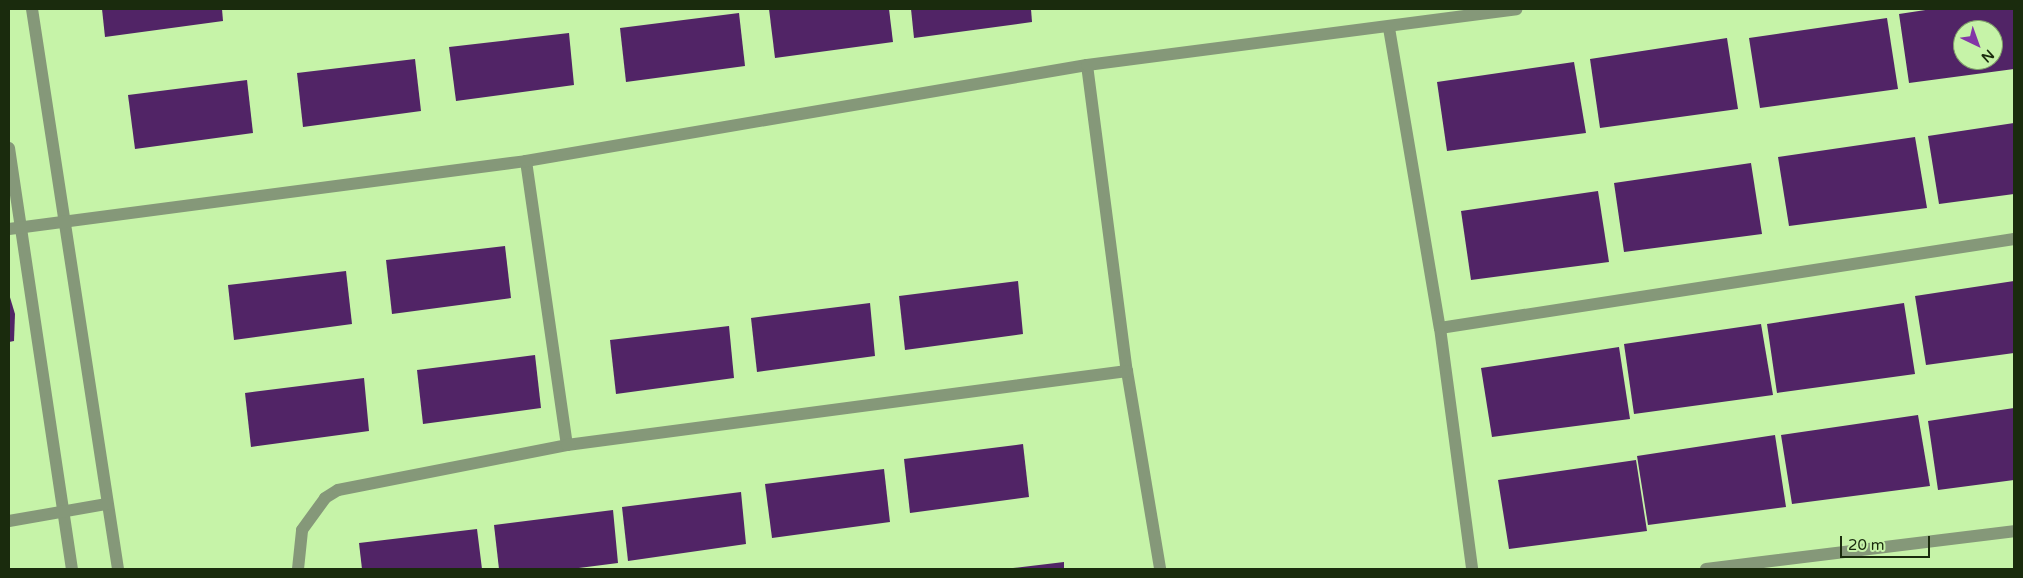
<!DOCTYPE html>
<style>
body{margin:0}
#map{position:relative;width:2023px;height:578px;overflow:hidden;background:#c6f3a8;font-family:"Varela Round",sans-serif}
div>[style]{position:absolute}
.building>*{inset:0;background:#512466}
.street>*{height:12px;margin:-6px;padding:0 6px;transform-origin:6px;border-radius:6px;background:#859879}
span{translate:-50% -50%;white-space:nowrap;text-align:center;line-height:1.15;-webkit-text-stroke:5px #c6f3a8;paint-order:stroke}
.frame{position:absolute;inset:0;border:10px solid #1a2b0d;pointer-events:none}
.north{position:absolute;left:1953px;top:20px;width:50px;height:50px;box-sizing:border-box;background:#c6f3a8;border:1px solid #81a36a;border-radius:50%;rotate:138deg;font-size:14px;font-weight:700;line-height:20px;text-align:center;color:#1a2b0d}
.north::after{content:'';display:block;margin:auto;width:18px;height:22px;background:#8336a7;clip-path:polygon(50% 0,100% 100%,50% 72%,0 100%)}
.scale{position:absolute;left:1840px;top:536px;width:90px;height:22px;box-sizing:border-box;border:2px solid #1a2b0d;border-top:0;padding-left:6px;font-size:15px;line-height:18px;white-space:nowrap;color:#1a2b0d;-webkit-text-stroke:4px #c6f3a8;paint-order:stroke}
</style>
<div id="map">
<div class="building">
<i style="clip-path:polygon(102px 9px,222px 9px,223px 21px,105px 37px)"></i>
<i style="clip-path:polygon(769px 9px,889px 9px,893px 42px,775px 58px)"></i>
<i style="clip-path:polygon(911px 9px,1031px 9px,1032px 22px,914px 38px)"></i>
<i style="clip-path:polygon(evenodd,1932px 9px,2014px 9px,2014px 69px,1909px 83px,1899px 14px,1932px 9px,1963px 30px,1993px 30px,1993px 60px,1963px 60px,1963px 30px)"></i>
<i style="clip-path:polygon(739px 13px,745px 66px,626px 82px,620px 28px)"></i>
<i style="clip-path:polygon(1887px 18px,1898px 89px,1760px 108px,1749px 38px)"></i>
<i style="clip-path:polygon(569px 33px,574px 85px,456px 101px,449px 47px)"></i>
<i style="clip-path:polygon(1727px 38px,1738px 109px,1600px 128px,1590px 59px)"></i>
<i style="clip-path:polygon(415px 59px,421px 111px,303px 127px,297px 73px)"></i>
<i style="clip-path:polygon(1574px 62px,1586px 133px,1447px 151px,1437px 82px)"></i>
<i style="clip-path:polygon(247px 80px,253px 133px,135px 149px,128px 95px)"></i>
<i style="clip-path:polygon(2014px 123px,2014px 194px,1939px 204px,1928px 136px)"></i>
<i style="clip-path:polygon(1915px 137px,1927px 208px,1789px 226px,1778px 157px)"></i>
<i style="clip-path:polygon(1751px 163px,1762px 234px,1624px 252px,1614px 183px)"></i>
<i style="clip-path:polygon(1598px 191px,1609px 262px,1471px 280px,1461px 211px)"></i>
<i style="clip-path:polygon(505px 246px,511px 298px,392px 314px,386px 260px)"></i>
<i style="clip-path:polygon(346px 271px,352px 324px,234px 340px,228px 285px)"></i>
<i style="clip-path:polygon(1018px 281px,1023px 334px,905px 350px,899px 296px)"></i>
<i style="clip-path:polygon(2014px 281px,2014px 353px,1926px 365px,1915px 296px)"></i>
<i style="clip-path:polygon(9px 294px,15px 314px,14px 341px,9px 342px)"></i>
<i style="clip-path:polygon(870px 303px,875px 356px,757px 372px,751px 318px)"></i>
<i style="clip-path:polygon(1904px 303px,1915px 374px,1777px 393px,1767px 324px)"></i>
<i style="clip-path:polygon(1761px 324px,1773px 395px,1634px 414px,1624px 344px)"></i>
<i style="clip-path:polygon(729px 326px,734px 378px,616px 394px,610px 340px)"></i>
<i style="clip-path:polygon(1619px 347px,1630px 419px,1492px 437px,1481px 368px)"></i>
<i style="clip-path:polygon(535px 355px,541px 408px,423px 424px,417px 370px)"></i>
<i style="clip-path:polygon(364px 378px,369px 431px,251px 447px,245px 393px)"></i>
<i style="clip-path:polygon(2014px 408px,2014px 480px,1938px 490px,1928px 421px)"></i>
<i style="clip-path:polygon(1918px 415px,1930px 486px,1792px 504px,1781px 435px)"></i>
<i style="clip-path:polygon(1775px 435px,1786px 507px,1648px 525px,1637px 456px)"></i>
<i style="clip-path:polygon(1023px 444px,1029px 497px,910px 513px,904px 459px)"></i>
<i style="clip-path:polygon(1636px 460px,1647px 531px,1509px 549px,1498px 480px)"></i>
<i style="clip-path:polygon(884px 469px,890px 522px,772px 538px,765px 484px)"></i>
<i style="clip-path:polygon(741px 492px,746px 544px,628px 561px,622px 507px)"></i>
<i style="clip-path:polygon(613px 510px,618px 563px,571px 569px,499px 569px,494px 525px)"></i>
<i style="clip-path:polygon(477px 529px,482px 569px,362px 569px,359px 543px)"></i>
<i style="clip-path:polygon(1064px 562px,1064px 569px,1013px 569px,1013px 568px)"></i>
</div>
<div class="street">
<i style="left:32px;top:9px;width:567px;rotate:81.27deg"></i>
<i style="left:1389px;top:28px;width:304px;rotate:80.4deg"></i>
<i style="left:1440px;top:328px;width:243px;rotate:82.4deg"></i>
<i style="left:1087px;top:65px;width:309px;rotate:82.6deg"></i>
<i style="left:1127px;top:371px;width:201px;rotate:80.5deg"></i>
<i style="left:9px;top:148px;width:426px;rotate:81.5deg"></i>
<i style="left:526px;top:161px;width:287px;rotate:81.8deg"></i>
<i style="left:9px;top:229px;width:521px;rotate:-7.49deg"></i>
<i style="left:526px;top:161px;width:569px;rotate:-9.71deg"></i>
<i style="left:1087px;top:65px;width:433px;rotate:-7.4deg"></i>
<i style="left:1440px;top:328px;width:581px;rotate:-8.81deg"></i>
<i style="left:9px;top:521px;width:98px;rotate:-9.9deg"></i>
<i style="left:298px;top:569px;width:39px;rotate:-84deg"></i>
<i style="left:302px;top:530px;width:39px;rotate:-54deg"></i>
<i style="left:325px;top:498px;width:15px;rotate:-32deg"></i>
<i style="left:338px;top:490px;width:233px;rotate:-11.1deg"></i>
<i style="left:567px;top:445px;width:565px;rotate:-7.53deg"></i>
<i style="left:1706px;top:569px;width:310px;rotate:-7deg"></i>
</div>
<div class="frame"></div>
<div class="north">N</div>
<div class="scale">20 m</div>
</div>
